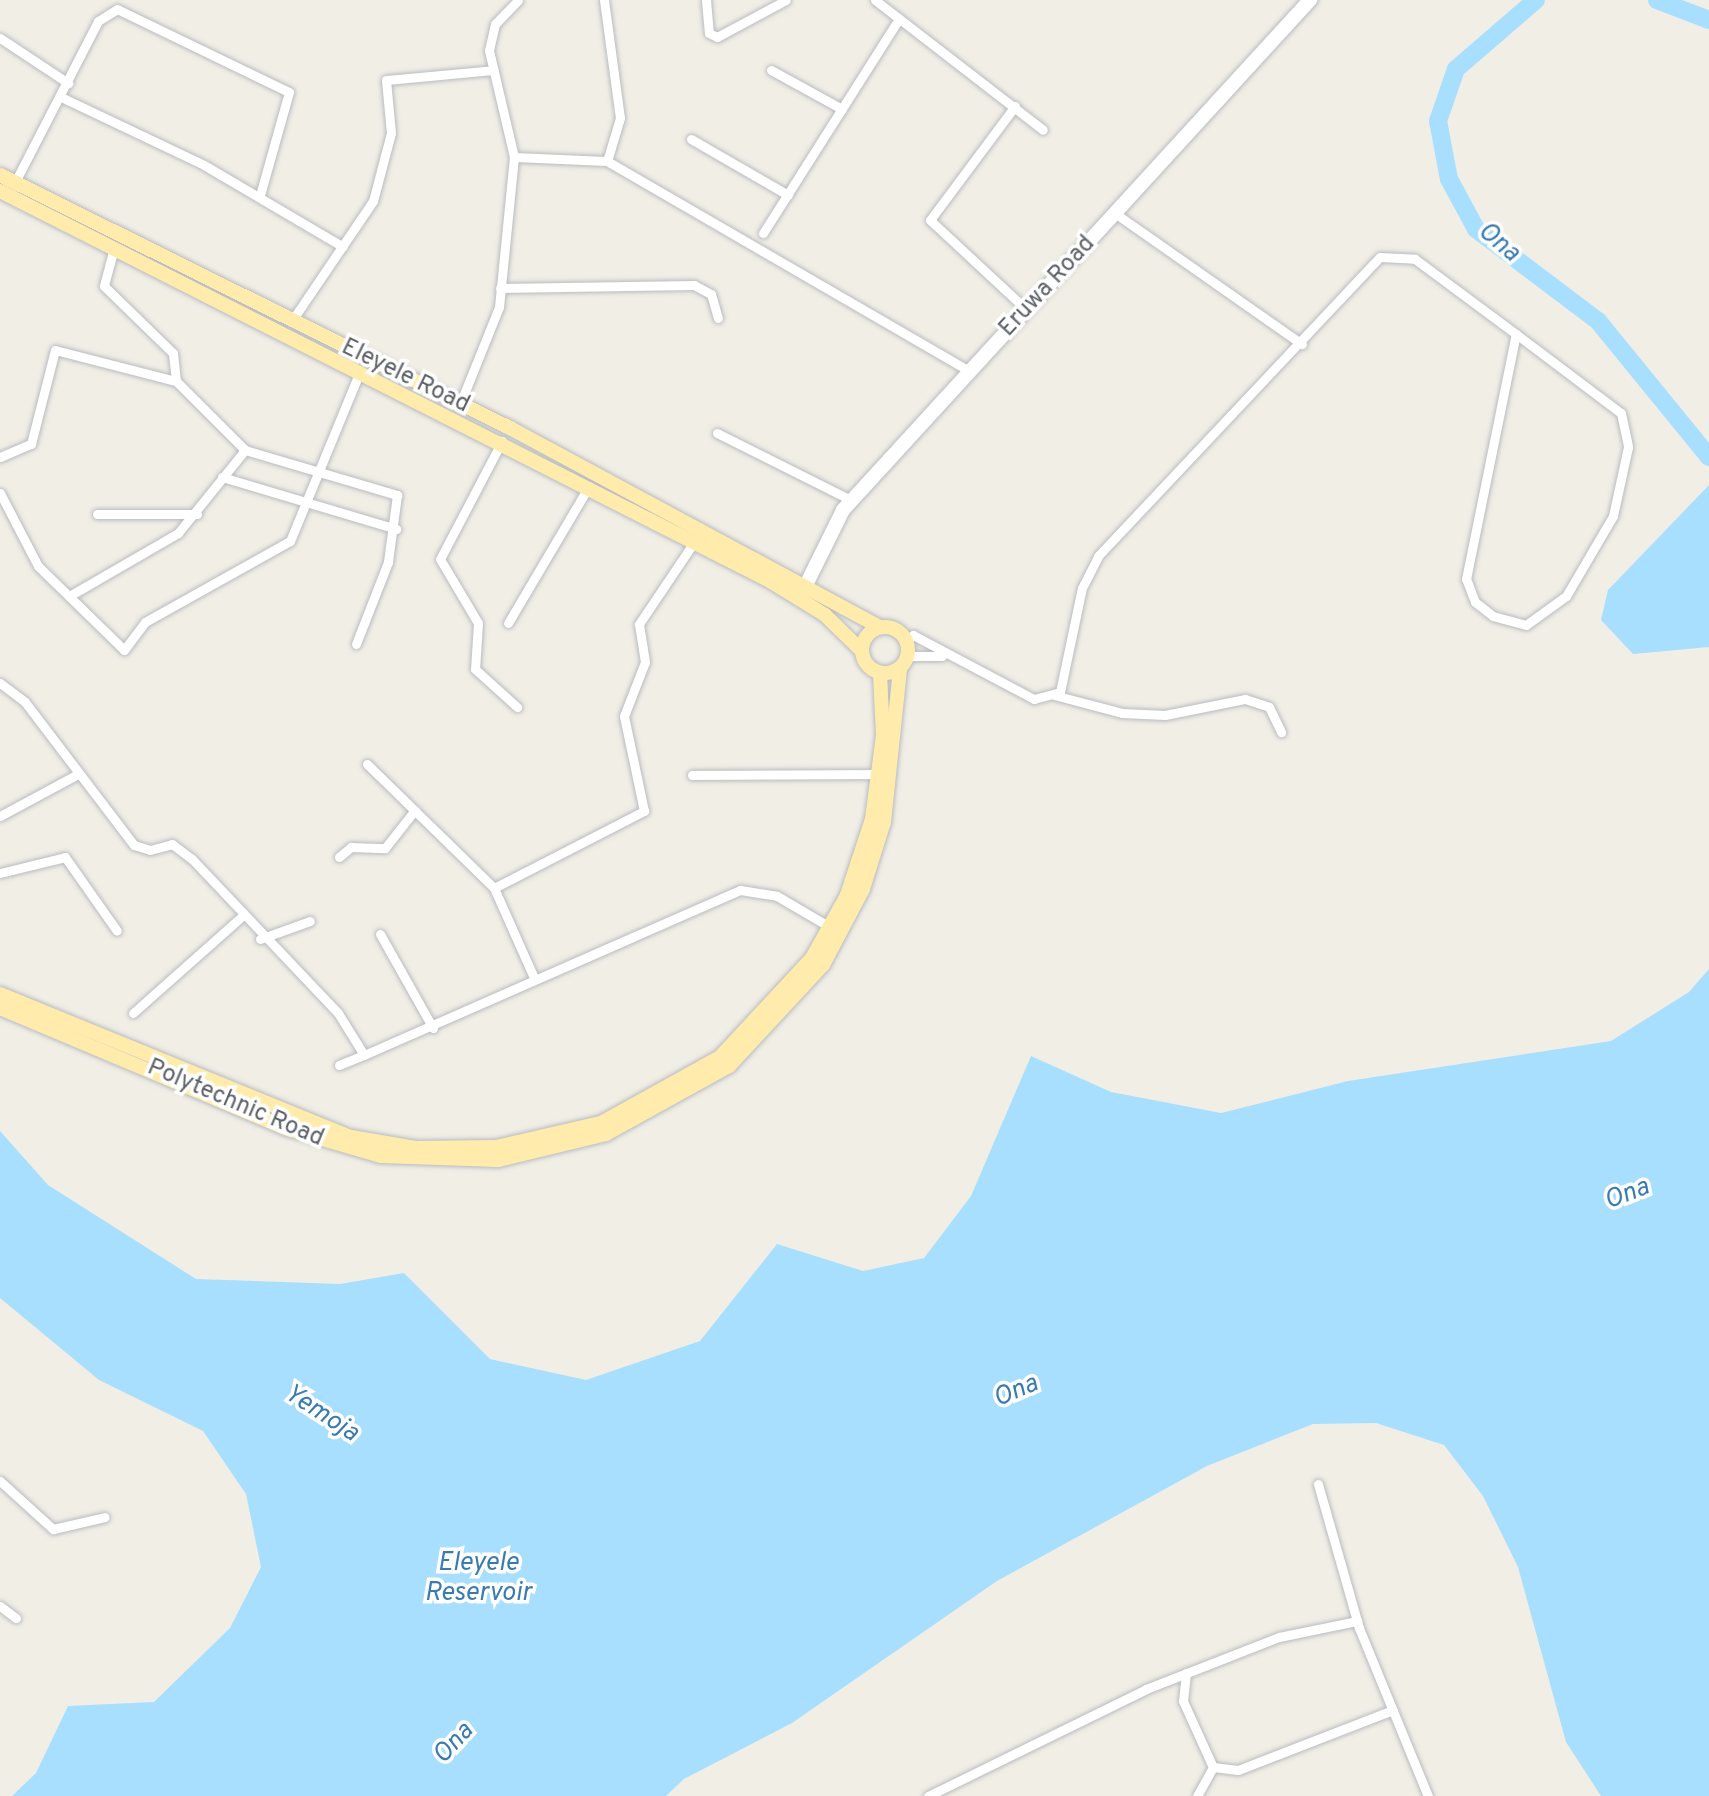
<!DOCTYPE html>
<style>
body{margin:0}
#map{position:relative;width:1709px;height:1796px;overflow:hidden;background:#f1eee6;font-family:Overpass,sans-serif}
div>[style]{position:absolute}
.water>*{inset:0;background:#a8dfff}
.river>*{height:18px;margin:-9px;padding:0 9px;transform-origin:9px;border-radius:9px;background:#a8dfff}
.roads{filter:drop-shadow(0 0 2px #b8bcc0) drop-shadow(0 0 2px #b8bcc0)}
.minor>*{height:9px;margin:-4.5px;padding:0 4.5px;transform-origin:4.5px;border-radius:4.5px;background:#fff}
.secondary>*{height:14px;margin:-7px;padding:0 7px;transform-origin:7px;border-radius:7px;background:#fff}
.primary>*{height:14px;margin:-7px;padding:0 7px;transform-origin:7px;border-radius:7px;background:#ffecad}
.primary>.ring{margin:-7px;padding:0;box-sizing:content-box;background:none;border:14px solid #ffecad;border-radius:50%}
span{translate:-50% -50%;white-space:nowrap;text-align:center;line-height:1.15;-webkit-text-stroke:7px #fff;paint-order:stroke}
.street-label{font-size:24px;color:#5d6267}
.water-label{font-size:26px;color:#397bb1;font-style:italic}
</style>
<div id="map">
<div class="water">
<i style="clip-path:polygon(1709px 485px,1709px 647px,1633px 654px,1601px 620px,1608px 590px)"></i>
<i style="clip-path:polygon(1709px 969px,1709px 1796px,1601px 1796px,1566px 1742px,1518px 1567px,1483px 1496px,1444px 1445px,1376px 1423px,1313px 1424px,1207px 1466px,997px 1581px,792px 1723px,684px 1779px,666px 1796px,12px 1796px,36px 1773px,68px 1706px,154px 1702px,230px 1628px,261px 1567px,246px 1494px,203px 1431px,99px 1380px,0 1298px,0 1131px,48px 1185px,196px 1279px,340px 1284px,404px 1273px,490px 1359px,586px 1380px,700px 1341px,777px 1244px,863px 1271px,924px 1258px,971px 1196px,1031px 1056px,1111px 1092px,1221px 1113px,1348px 1081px,1611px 1041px,1689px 992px)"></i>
</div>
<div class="river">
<i style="left:1536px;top:0;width:106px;rotate:139.2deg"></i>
<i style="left:1456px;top:69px;width:55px;rotate:109.1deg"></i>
<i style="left:1438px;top:121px;width:59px;rotate:79.3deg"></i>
<i style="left:1449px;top:179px;width:57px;rotate:61.6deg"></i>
<i style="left:1476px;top:229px;width:153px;rotate:37deg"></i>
<i style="left:1598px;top:321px;width:176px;rotate:50.8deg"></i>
<i style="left:1657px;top:0;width:56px;rotate:21deg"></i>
</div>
<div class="roads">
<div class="minor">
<i style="left:604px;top:0;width:119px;rotate:82.3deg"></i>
<i style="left:620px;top:118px;width:45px;rotate:106.8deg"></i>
<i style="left:706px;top:0;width:33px;rotate:85deg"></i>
<i style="left:709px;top:33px;width:9px;rotate:27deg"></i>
<i style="left:717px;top:37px;width:78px;rotate:-28.2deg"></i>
<i style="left:875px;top:0;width:212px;rotate:37.7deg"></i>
<i style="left:0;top:38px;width:82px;rotate:33.5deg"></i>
<i style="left:771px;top:70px;width:81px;rotate:28.8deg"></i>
<i style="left:61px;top:97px;width:158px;rotate:25.4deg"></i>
<i style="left:204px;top:165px;width:161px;rotate:30.5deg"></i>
<i style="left:1015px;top:106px;width:142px;rotate:126.7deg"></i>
<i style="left:930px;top:220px;width:132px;rotate:42.9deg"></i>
<i style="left:691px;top:139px;width:112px;rotate:30deg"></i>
<i style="left:514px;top:157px;width:93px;rotate:2.5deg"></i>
<i style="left:607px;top:161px;width:419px;rotate:30.1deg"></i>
<i style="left:15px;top:182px;width:181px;rotate:-62.7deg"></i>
<i style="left:98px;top:21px;width:22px;rotate:-32deg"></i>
<i style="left:117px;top:9px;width:191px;rotate:25.8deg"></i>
<i style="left:289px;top:92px;width:107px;rotate:105.7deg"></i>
<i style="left:1116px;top:214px;width:227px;rotate:35deg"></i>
<i style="left:763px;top:233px;width:254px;rotate:-57.6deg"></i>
<i style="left:114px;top:248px;width:39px;rotate:105deg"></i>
<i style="left:104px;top:286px;width:96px;rotate:44.2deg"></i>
<i style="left:173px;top:353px;width:28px;rotate:84deg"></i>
<i style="left:500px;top:288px;width:194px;rotate:-0.9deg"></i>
<i style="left:694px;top:285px;width:19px;rotate:28deg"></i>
<i style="left:711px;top:294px;width:25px;rotate:74deg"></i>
<i style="left:291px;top:322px;width:146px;rotate:-55.9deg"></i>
<i style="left:373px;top:201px;width:70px;rotate:-75.2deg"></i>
<i style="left:391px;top:133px;width:53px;rotate:-95.4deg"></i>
<i style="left:386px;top:80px;width:108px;rotate:-5.3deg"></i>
<i style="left:1516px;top:334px;width:131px;rotate:37deg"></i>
<i style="left:1621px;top:413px;width:35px;rotate:78deg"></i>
<i style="left:1628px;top:447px;width:71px;rotate:102.3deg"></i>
<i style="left:1613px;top:516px;width:93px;rotate:120.4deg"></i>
<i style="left:1566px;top:596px;width:49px;rotate:144.1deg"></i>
<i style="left:1526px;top:625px;width:34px;rotate:-165deg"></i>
<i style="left:1493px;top:616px;width:23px;rotate:-142deg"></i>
<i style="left:1475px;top:602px;width:25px;rotate:-111deg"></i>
<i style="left:1466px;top:579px;width:250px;rotate:-78.5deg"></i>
<i style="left:460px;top:404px;width:105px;rotate:-68.1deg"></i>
<i style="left:499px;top:307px;width:151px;rotate:-84.3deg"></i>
<i style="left:514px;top:157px;width:110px;rotate:-103.2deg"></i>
<i style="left:489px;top:50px;width:27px;rotate:-77deg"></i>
<i style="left:495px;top:24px;width:33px;rotate:-46deg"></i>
<i style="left:717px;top:433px;width:152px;rotate:26.6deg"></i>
<i style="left:502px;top:441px;width:133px;rotate:117.7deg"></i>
<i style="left:440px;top:559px;width:74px;rotate:59.3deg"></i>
<i style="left:478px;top:623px;width:46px;rotate:93.7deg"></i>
<i style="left:475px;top:669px;width:57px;rotate:42.1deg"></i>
<i style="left:0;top:457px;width:34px;rotate:-23deg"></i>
<i style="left:31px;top:444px;width:97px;rotate:-75.7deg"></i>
<i style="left:55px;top:350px;width:125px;rotate:14.4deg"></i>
<i style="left:176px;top:381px;width:98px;rotate:45deg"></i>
<i style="left:245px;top:450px;width:159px;rotate:16.5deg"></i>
<i style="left:397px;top:495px;width:68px;rotate:97.7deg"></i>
<i style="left:388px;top:562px;width:88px;rotate:111.3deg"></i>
<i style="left:222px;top:477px;width:182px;rotate:16.6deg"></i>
<i style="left:0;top:493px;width:82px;rotate:62.5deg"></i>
<i style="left:38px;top:566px;width:120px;rotate:44.3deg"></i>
<i style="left:124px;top:650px;width:35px;rotate:-53deg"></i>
<i style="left:145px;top:622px;width:166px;rotate:-29.2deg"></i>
<i style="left:290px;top:541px;width:184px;rotate:-67.6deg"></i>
<i style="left:97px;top:514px;width:100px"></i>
<i style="left:71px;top:595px;width:124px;rotate:-30.1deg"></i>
<i style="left:178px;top:533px;width:107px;rotate:-51.1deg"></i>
<i style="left:508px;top:623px;width:159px;rotate:-59.4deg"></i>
<i style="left:907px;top:640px;width:8px;rotate:-40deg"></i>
<i style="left:913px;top:635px;width:137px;rotate:27.9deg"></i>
<i style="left:1034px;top:699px;width:27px;rotate:-15deg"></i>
<i style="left:1060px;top:692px;width:106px;rotate:-78.1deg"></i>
<i style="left:1082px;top:588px;width:36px;rotate:-63deg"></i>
<i style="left:1098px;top:556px;width:411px;rotate:-46.7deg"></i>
<i style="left:1380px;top:257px;width:35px;rotate:3deg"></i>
<i style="left:1415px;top:259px;width:126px;rotate:36.6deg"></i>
<i style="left:904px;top:664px;width:10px;rotate:-53deg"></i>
<i style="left:910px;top:656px;width:32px"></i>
<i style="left:0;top:683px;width:31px;rotate:37deg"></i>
<i style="left:25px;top:702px;width:180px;rotate:52.7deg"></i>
<i style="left:134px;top:845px;width:17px;rotate:17deg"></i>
<i style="left:150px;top:850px;width:23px;rotate:-15deg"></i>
<i style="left:172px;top:844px;width:25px;rotate:37deg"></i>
<i style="left:192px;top:859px;width:212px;rotate:46.5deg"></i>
<i style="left:338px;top:1013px;width:49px;rotate:58.2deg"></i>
<i style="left:364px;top:1055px;width:411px;rotate:-23.7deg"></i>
<i style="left:740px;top:890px;width:37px;rotate:9deg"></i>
<i style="left:777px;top:896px;width:61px;rotate:30.3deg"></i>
<i style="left:1054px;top:695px;width:70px;rotate:14.8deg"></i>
<i style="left:1122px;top:713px;width:43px;rotate:2.7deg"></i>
<i style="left:1165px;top:715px;width:82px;rotate:-11.3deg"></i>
<i style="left:1245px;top:699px;width:25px;rotate:18deg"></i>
<i style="left:1269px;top:707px;width:28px;rotate:64deg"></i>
<i style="left:367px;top:764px;width:177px;rotate:44.3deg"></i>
<i style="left:494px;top:888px;width:98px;rotate:66deg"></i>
<i style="left:692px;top:775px;width:187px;rotate:-0.3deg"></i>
<i style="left:0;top:816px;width:89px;rotate:-28.3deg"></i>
<i style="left:339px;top:857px;width:16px;rotate:-40deg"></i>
<i style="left:351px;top:847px;width:34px;rotate:2deg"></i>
<i style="left:385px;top:848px;width:48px;rotate:-51.7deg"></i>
<i style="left:0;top:873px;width:67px;rotate:-13.8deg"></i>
<i style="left:65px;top:857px;width:90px;rotate:54.9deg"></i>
<i style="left:494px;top:888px;width:169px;rotate:-27.2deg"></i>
<i style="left:644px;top:811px;width:97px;rotate:-101.9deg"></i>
<i style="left:624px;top:716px;width:58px;rotate:-68.7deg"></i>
<i style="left:645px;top:662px;width:38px;rotate:-99deg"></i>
<i style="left:639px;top:624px;width:99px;rotate:-56.1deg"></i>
<i style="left:380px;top:934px;width:108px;rotate:60.6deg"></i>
<i style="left:260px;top:939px;width:53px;rotate:-19.8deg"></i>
<i style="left:133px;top:1013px;width:144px;rotate:-41.6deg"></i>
<i style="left:339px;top:1065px;width:27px;rotate:-22deg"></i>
<i style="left:0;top:1481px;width:72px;rotate:42.2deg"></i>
<i style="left:53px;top:1529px;width:53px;rotate:-13deg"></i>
<i style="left:1318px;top:1484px;width:150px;rotate:74.1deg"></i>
<i style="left:1359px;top:1628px;width:182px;rotate:67.7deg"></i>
<i style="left:0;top:1606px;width:20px;rotate:37deg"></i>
<i style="left:1186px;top:1673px;width:28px;rotate:96deg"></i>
<i style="left:1183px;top:1701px;width:72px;rotate:65.6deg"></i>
<i style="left:1213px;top:1767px;width:25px;rotate:7deg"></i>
<i style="left:1238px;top:1770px;width:166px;rotate:-21.2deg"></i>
<i style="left:928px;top:1796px;width:243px;rotate:-26.1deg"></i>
<i style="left:1146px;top:1689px;width:143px;rotate:-21.4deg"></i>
<i style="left:1279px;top:1637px;width:80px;rotate:-11.6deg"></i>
<i style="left:1197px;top:1796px;width:33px;rotate:-61deg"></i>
</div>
<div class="secondary">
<i style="left:805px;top:587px;width:86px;rotate:-63.7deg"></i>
<i style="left:843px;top:510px;width:692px;rotate:-47.52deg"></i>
</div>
<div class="primary">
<i style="left:0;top:175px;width:569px;rotate:26.39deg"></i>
<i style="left:510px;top:428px;width:420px;rotate:28.3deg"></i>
<i style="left:0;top:191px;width:863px;rotate:26.86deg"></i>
<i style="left:770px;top:581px;width:65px;rotate:31.7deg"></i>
<i style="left:825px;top:615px;width:52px;rotate:44.2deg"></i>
<i class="ring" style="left:862px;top:627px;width:32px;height:32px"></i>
<i style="left:0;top:994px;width:379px;rotate:22.2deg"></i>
<i style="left:351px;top:1137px;width:67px;rotate:9.5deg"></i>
<i style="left:417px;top:1148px;width:79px;rotate:-0.7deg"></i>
<i style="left:496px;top:1147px;width:108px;rotate:-12.9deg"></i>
<i style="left:601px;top:1123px;width:136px;rotate:-29deg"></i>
<i style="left:720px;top:1057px;width:135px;rotate:-47.1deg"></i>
<i style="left:812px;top:958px;width:72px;rotate:-60.9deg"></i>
<i style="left:847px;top:895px;width:80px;rotate:-71.8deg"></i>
<i style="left:872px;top:819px;width:85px;rotate:-82.5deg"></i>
<i style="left:883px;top:735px;width:62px;rotate:-92.8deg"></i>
<i style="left:0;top:1008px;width:309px;rotate:22.8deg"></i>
<i style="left:285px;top:1128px;width:100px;rotate:16.3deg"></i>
<i style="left:381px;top:1156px;width:117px;rotate:2deg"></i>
<i style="left:498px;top:1160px;width:111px;rotate:-13.5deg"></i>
<i style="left:606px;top:1134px;width:141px;rotate:-28.9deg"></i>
<i style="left:729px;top:1066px;width:138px;rotate:-47.1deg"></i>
<i style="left:823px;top:965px;width:86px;rotate:-62.2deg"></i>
<i style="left:863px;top:889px;width:70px;rotate:-72.6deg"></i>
<i style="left:884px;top:822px;width:154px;rotate:-84deg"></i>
</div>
</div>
<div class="street-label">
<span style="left:1048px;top:287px;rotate:-47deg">Eruwa Road</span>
<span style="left:405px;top:377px;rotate:26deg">Eleyele Road</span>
<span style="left:235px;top:1104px;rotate:23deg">Polytechnic Road</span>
</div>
<div class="water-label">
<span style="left:1498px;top:243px;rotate:40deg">Ona</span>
<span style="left:1627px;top:1195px;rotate:-21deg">Ona</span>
<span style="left:1016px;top:1392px;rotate:-23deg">Ona</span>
<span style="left:321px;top:1414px;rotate:33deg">Yemoja</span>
<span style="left:478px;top:1579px">Eleyele<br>Reservoir</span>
<span style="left:454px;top:1744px;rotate:-47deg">Ona</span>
</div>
</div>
